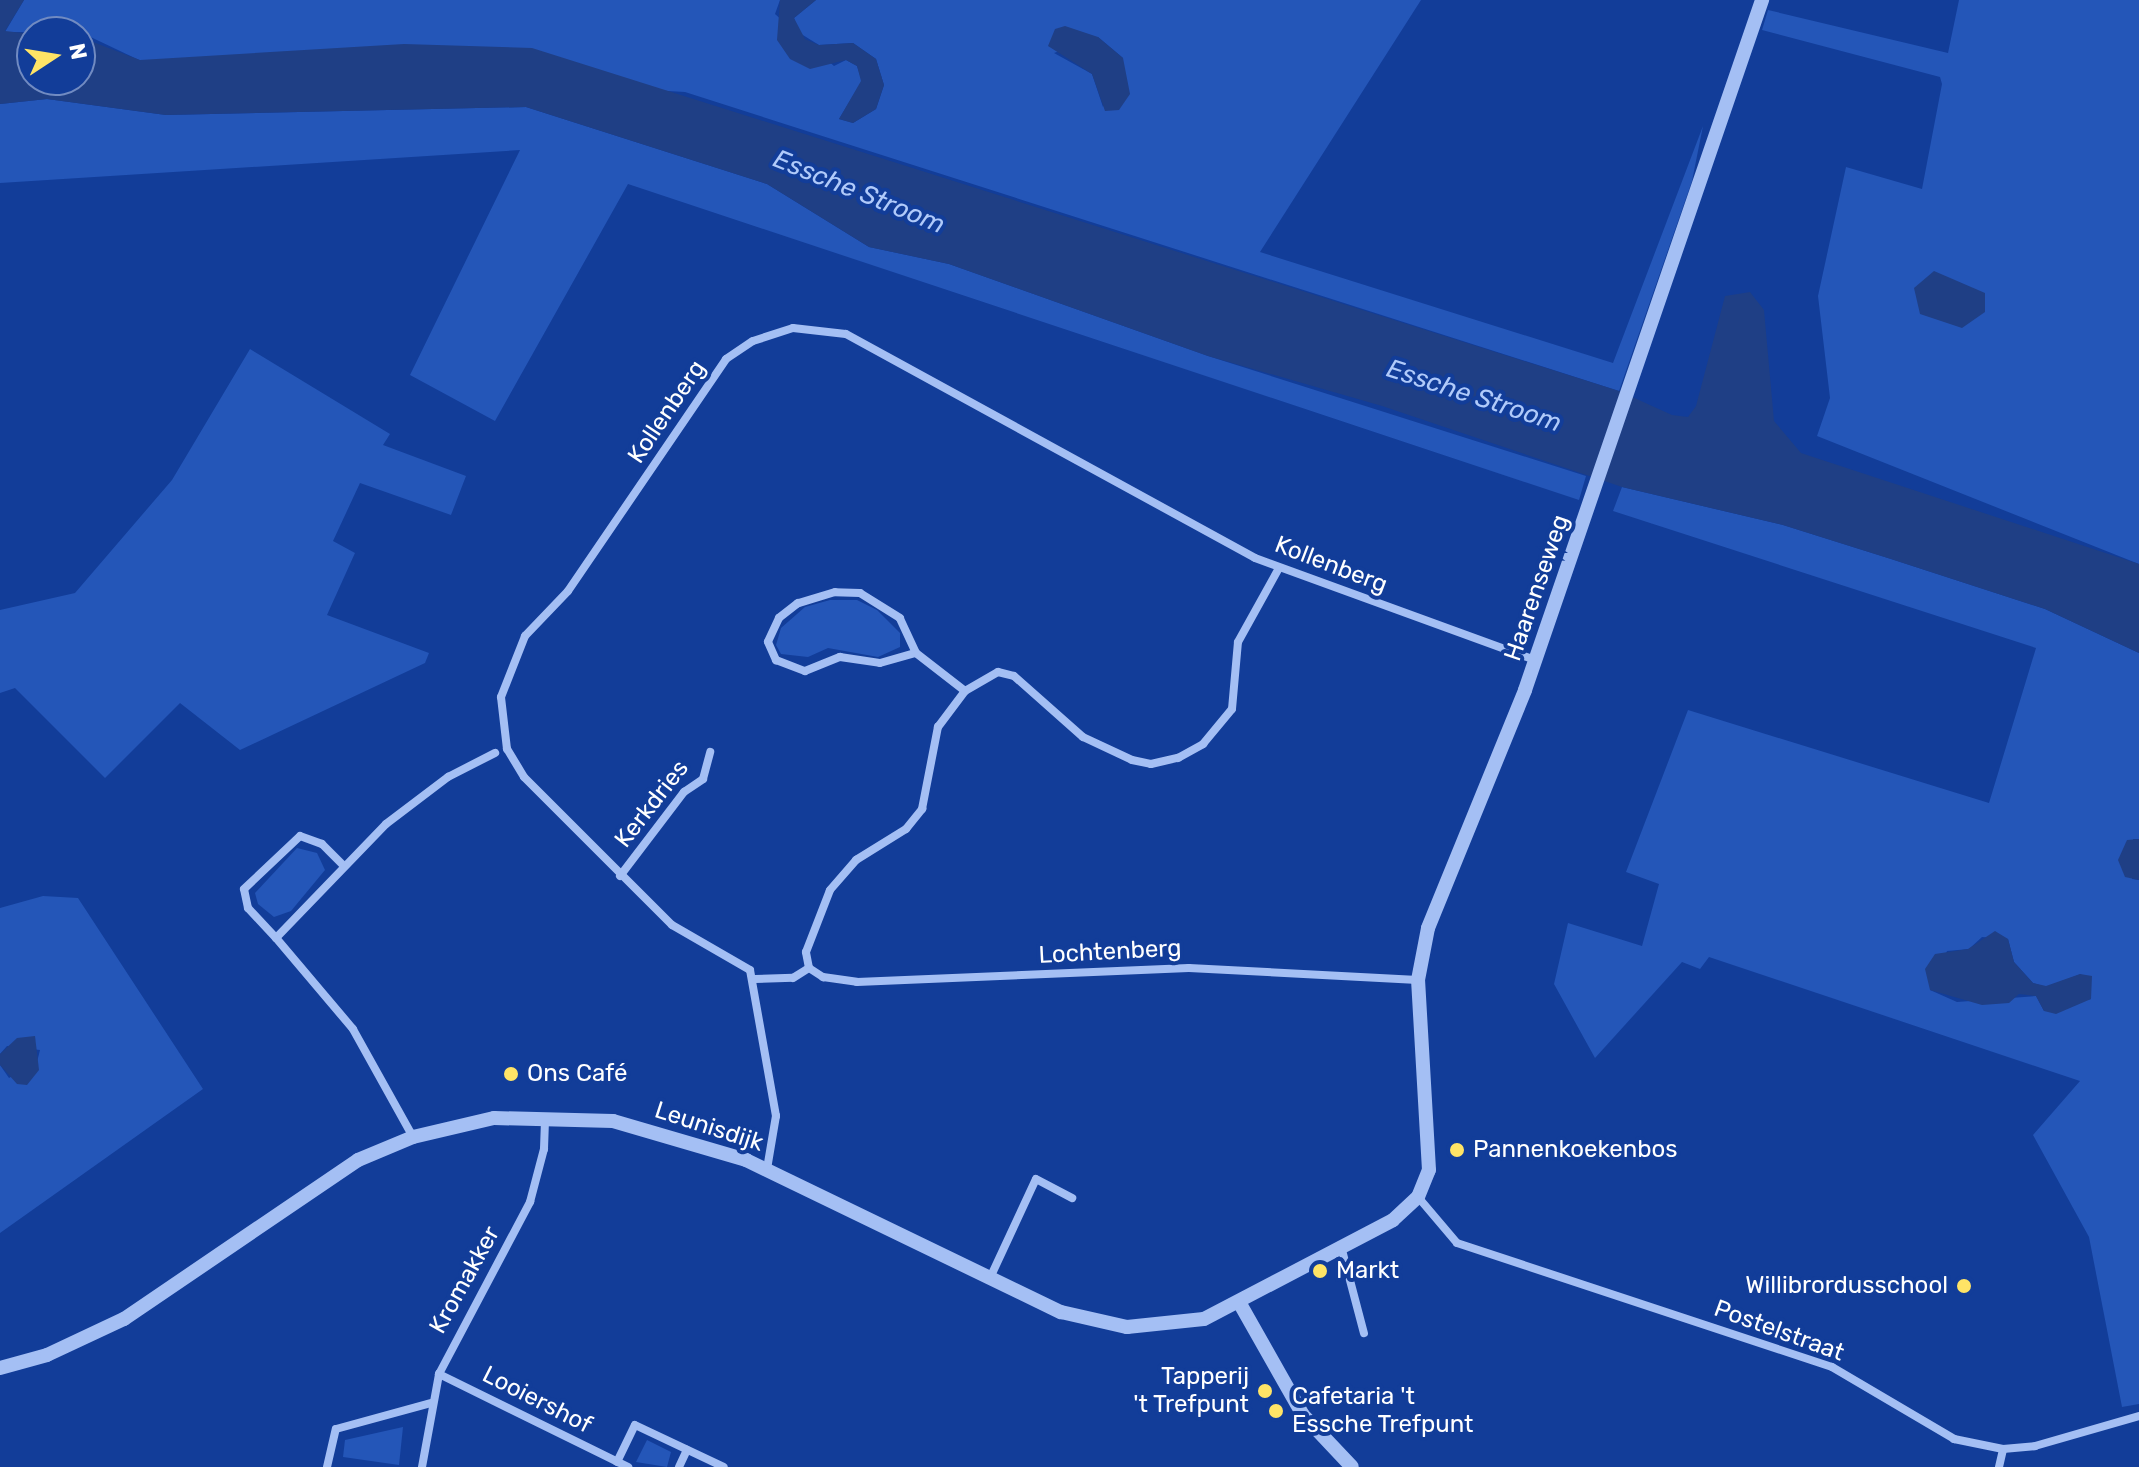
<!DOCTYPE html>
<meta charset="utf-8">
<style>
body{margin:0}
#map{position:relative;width:2139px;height:1467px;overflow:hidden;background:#123d99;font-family:Rubik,sans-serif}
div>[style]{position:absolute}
.green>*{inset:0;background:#2456b8}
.water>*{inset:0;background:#1f3f85}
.minor>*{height:8px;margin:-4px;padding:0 4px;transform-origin:4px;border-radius:4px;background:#a4bff4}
.tertiary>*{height:14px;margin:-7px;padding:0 7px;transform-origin:7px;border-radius:7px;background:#a4bff4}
.dots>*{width:22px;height:22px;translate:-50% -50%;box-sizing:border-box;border:4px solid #123d99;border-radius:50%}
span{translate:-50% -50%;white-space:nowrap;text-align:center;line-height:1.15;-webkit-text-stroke:8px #123d99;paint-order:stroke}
.street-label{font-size:24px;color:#fff}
.poi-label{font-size:24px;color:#fff}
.left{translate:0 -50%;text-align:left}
.right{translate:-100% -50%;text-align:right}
.water-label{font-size:26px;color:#b0cafa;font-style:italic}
.north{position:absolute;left:16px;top:16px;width:80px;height:80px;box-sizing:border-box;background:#123d99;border:2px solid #718bc2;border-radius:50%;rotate:78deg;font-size:22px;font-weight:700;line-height:32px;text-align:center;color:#fff}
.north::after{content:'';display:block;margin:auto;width:28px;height:36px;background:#ffe466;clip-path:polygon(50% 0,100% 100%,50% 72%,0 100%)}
</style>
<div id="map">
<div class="green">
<i style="clip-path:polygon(evenodd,24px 0,780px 0,775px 14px,834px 66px,846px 60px,857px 66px,862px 81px,839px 119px,853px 123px,876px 109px,884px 85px,876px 59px,853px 43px,819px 45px,798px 32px,794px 18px,816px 0,1421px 0,1260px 252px,1613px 363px,1703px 126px,1692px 181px,1619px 391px,685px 92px,139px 60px,80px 32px,5px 32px,24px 0,1098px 37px,1123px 58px,1103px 107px,1092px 74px,1054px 53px,1098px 37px)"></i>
<i style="clip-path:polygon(1959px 0,2139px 0,2139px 564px,1817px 436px,1830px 398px,1818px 296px,1846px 167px,1922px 189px,1942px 84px,1940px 77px,1762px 30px,1768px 10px,1948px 53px)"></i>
<i style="clip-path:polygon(47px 99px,166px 115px,526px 107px,767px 184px,869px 247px,949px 264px,1208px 356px,1586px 476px,1579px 500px,628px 184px,495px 421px,410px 375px,520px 150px,0 183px,0 104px)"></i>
<i style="clip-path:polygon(250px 349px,390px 434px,383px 445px,466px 476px,451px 515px,360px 483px,333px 541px,355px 553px,327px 615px,429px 653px,425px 663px,240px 750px,180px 703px,105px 778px,15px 688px,0 693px,0 610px,75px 593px,172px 480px)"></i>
<i style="clip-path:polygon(evenodd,1622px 487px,1783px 525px,1891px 559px,2045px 609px,2139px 653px,2139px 839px,2133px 839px,2132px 879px,2139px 880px,2139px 1404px,2122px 1407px,2089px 1237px,2033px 1135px,2080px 1081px,1709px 957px,1700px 969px,1682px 962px,1595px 1058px,1554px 984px,1568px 923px,1642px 946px,1659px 884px,1626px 872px,1688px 710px,1989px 803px,2036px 648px,1613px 511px,1622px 487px,1982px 937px,2008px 939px,2014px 962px,2033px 983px,2046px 987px,2081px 974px,2091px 999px,2044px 1011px,2036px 996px,1957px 1002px,1930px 990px,1947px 951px,1969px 949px,1982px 937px)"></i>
<i style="clip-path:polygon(830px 600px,857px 600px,877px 610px,900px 633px,900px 647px,878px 657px,828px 648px,808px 657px,781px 654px,776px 645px,781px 628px,805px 607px)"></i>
<i style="clip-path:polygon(297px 848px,317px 853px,325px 870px,291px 911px,274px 917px,258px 904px,255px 893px)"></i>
<i style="clip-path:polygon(43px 896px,78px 898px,203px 1089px,0 1233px,0 1065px,9px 1078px,37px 1062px,40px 1050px,7px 1046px,0 1054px,0 908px)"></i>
<i style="clip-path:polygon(403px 1427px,399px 1465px,343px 1457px,345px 1440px)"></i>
<i style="clip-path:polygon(647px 1440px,671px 1452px,667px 1467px,636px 1462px)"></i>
</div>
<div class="water">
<i style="clip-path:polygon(0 0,24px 0,5px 31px,32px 34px,32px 80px,80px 80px,80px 37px,140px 60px,404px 44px,532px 48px,1619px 391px,1672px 415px,1688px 417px,1696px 406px,1725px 296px,1750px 292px,1764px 310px,1774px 421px,1801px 453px,2139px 564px,2139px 653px,2045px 609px,1891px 559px,1783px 525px,1622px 487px,1382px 406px,1208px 356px,949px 264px,869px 247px,767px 184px,526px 107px,166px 115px,47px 99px,0 104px)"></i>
<i style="clip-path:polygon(780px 0,816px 0,794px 18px,805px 39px,819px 45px,853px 43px,876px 59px,884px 85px,876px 109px,853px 123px,839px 119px,861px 81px,857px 66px,846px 60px,810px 69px,790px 59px,777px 40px)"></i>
<i style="clip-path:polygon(1065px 26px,1098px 37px,1123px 58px,1130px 94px,1119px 110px,1105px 111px,1092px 74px,1048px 46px,1055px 29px)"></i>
<i style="clip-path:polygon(1934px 271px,1985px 293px,1985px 312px,1962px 328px,1920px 314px,1914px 288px)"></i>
<i style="clip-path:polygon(2139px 839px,2139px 880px,2125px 877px,2118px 860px,2127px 840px)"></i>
<i style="clip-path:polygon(1995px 931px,2008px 939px,2014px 962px,2033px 983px,2046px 986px,2080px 974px,2092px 976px,2091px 999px,2056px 1014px,2044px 1011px,2036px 996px,2019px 994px,2009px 1003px,1982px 1005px,1930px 990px,1925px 969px,1935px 954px,1968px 949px)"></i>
<i style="clip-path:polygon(35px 1036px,39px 1070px,27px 1085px,17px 1084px,0 1065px,0 1054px,17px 1038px)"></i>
</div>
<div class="minor">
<i style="left:916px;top:653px;width:38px;rotate:-115deg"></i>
<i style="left:900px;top:618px;width:47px;rotate:-148deg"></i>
<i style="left:860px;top:593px;width:25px;rotate:-178deg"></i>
<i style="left:835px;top:592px;width:39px;rotate:163deg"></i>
<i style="left:798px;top:603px;width:24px;rotate:142deg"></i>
<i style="left:779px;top:618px;width:26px;rotate:115deg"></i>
<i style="left:768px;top:642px;width:20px;rotate:66deg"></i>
<i style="left:776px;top:660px;width:31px;rotate:21deg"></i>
<i style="left:805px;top:671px;width:38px;rotate:-22deg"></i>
<i style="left:840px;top:657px;width:40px;rotate:8.5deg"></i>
<i style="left:880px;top:663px;width:37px;rotate:-16deg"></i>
<i style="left:916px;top:653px;width:62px;rotate:37.8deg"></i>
<i style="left:620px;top:876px;width:106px;rotate:-52.7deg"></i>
<i style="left:684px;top:792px;width:23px;rotate:-34deg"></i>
<i style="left:703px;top:779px;width:28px;rotate:-75deg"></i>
<i style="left:276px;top:938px;width:41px;rotate:-133deg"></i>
<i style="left:248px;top:908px;width:19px;rotate:-102deg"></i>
<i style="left:244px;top:889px;width:77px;rotate:-43.4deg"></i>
<i style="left:300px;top:836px;width:23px;rotate:20deg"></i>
<i style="left:322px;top:844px;width:30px;rotate:45deg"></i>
<i style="left:809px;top:968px;width:16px;rotate:-101deg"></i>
<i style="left:806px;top:952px;width:66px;rotate:-68.8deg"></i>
<i style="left:830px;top:890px;width:40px;rotate:-49deg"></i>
<i style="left:856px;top:860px;width:59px;rotate:-31.8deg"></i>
<i style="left:906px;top:829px;width:26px;rotate:-51deg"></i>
<i style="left:922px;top:809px;width:84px;rotate:-79deg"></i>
<i style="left:938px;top:727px;width:45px;rotate:-53.1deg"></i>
<i style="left:965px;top:691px;width:38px;rotate:-30deg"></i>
<i style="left:998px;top:672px;width:16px;rotate:14deg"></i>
<i style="left:1014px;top:676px;width:92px;rotate:41.5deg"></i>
<i style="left:1083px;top:737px;width:54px;rotate:25.1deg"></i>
<i style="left:1132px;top:760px;width:19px;rotate:12deg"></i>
<i style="left:1151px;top:764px;width:28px;rotate:-13deg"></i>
<i style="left:1178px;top:758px;width:29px;rotate:-29deg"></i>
<i style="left:1203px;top:744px;width:45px;rotate:-50.4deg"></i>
<i style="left:1232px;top:709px;width:67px;rotate:-84.9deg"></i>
<i style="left:1238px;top:642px;width:85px;rotate:-61deg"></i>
<i style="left:809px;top:968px;width:17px;rotate:33deg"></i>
<i style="left:823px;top:977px;width:34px;rotate:8deg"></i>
<i style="left:857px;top:982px;width:332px;rotate:-2.4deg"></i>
<i style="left:1189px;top:968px;width:229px;rotate:3deg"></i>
<i style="left:755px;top:979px;width:38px;rotate:-2deg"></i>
<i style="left:793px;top:978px;width:19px;rotate:-32deg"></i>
<i style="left:413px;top:1137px;width:124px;rotate:-119.1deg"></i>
<i style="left:353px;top:1029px;width:119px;rotate:-130.2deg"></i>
<i style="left:276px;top:938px;width:158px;rotate:-46deg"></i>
<i style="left:386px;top:824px;width:78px;rotate:-37.2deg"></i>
<i style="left:448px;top:777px;width:53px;rotate:-27.1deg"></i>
<i style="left:767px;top:1169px;width:54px;rotate:-80.4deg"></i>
<i style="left:776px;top:1116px;width:148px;rotate:-100.1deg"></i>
<i style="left:750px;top:970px;width:90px;rotate:-150deg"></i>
<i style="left:672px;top:925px;width:209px;rotate:-135deg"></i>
<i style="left:524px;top:777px;width:33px;rotate:-121deg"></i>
<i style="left:507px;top:749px;width:52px;rotate:-96.6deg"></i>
<i style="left:501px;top:697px;width:66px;rotate:-68.5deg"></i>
<i style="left:525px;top:636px;width:62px;rotate:-46.3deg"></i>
<i style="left:568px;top:591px;width:281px;rotate:-55.7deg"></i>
<i style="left:726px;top:359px;width:32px;rotate:-34deg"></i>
<i style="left:753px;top:341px;width:42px;rotate:-18deg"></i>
<i style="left:793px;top:328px;width:53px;rotate:6.5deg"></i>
<i style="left:846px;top:334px;width:466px;rotate:28.7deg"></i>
<i style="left:1255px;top:558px;width:299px;rotate:20deg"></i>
<i style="left:1418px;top:1197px;width:60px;rotate:49.7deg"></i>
<i style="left:1457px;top:1243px;width:395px;rotate:18.3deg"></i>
<i style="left:1832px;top:1367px;width:142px;rotate:30.5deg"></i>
<i style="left:1954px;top:1439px;width:50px;rotate:11.5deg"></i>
<i style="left:2003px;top:1449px;width:32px;rotate:-5deg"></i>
<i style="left:2035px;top:1446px;width:108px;rotate:-16.1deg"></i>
<i style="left:1342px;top:1250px;width:86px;rotate:75.2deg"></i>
<i style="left:990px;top:1278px;width:109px;rotate:-65.1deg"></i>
<i style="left:1036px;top:1179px;width:41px;rotate:27.8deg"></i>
<i style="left:439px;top:1374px;width:211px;rotate:26.2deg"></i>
<i style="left:617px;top:1462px;width:41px;rotate:-64.1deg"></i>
<i style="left:635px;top:1425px;width:98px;rotate:25.3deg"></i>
<i style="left:327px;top:1467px;width:39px;rotate:-77deg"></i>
<i style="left:336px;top:1429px;width:98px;rotate:-15.3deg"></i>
<i style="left:422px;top:1467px;width:95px;rotate:-79.6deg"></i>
<i style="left:439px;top:1374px;width:195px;rotate:-62.1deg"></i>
<i style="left:530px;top:1202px;width:55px;rotate:-75.2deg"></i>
<i style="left:544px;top:1149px;width:31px;rotate:-88deg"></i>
<i style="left:679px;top:1467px;width:19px;rotate:-65deg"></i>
<i style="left:1999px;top:1467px;width:18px;rotate:-77deg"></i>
</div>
<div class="tertiary">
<i style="left:1239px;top:1302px;width:130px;rotate:60.5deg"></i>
<i style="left:1303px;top:1415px;width:71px;rotate:46.7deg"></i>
<i style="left:0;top:1368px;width:49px;rotate:-15.5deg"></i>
<i style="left:47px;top:1355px;width:85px;rotate:-25.1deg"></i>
<i style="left:124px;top:1319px;width:283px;rotate:-34.2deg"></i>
<i style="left:358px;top:1160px;width:60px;rotate:-22.7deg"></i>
<i style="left:413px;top:1137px;width:83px;rotate:-13.2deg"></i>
<i style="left:494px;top:1118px;width:119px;rotate:1.4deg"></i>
<i style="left:613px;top:1121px;width:139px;rotate:16.3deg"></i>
<i style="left:746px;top:1160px;width:350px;rotate:25.8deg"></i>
<i style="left:1061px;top:1312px;width:68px;rotate:12.8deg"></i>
<i style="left:1127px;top:1327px;width:77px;rotate:-5.9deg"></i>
<i style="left:1204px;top:1319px;width:213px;rotate:-27.6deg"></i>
<i style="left:1393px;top:1220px;width:34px;rotate:-43deg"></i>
<i style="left:1418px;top:1197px;width:29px;rotate:-68deg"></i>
<i style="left:1429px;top:1170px;width:190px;rotate:-93.3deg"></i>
<i style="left:1418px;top:980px;width:53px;rotate:-79.1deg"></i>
<i style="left:1428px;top:928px;width:257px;rotate:-67.8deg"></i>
<i style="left:1525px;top:690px;width:730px;rotate:-71.04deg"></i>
</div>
<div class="dots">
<i style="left:511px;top:1074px;background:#ffe466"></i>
<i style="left:1457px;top:1150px;background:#ffe466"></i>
<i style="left:1320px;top:1271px;background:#ffe466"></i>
<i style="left:1964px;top:1286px;background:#ffe466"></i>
<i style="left:1265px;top:1391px;background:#ffe466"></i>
<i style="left:1276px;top:1411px;background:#ffe466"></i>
</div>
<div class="street-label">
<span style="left:667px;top:412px;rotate:-56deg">Kollenberg</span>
<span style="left:1331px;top:565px;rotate:21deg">Kollenberg</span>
<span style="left:1537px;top:588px;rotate:-71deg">Haarenseweg</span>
<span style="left:652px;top:804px;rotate:-52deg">Kerkdries</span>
<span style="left:1110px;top:952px;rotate:-3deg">Lochtenberg</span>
<span style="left:709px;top:1127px;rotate:18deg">Leunisdijk</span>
<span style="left:465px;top:1280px;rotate:-61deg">Kromakker</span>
<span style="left:1779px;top:1331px;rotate:20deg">Postelstraat</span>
<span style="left:537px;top:1400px;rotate:27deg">Looiershof</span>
</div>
<div class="poi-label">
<span class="left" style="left:527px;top:1074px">Ons Café</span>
<span class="left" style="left:1473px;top:1150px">Pannenkoekenbos</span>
<span class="left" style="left:1336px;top:1271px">Markt</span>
<span class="right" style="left:1948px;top:1286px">Willibrordusschool</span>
<span class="right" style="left:1249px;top:1391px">Tapperij<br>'t Trefpunt</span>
<span class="left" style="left:1292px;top:1411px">Cafetaria 't<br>Essche Trefpunt</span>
</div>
<div class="water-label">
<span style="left:859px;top:192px;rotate:22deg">Essche Stroom</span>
<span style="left:1474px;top:396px;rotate:18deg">Essche Stroom</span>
</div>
<div class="north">N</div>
</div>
